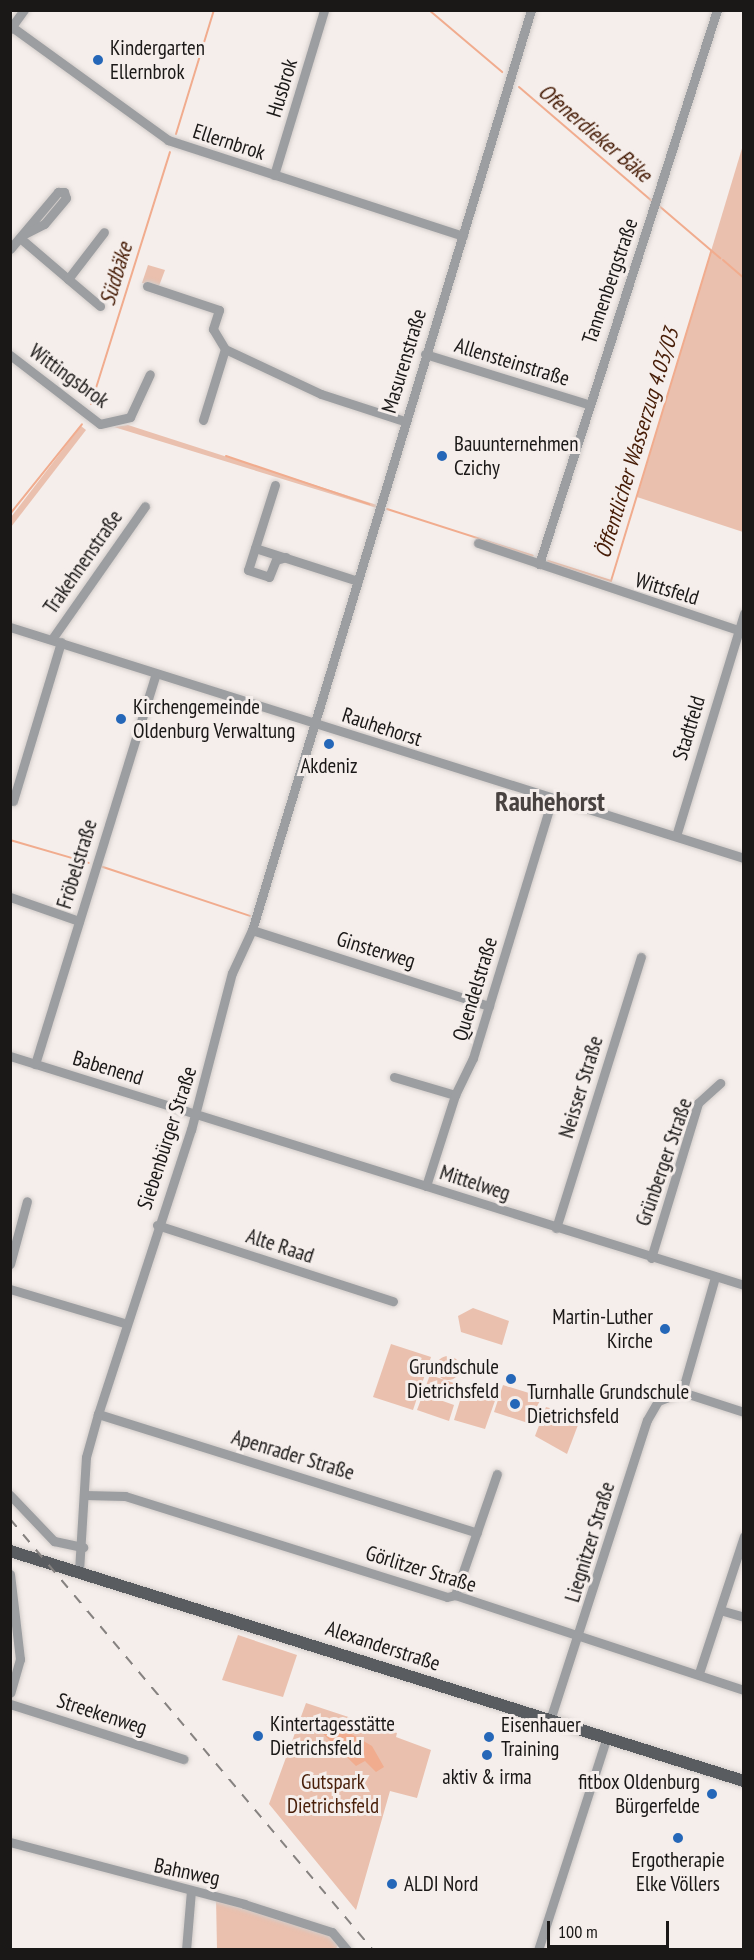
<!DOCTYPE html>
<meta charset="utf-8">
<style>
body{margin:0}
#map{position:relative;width:754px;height:1960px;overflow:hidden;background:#f5eeeb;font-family:"PT Sans Narrow",sans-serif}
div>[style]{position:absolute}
.green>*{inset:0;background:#eac0ae}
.round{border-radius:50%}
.water>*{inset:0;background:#f1ac8e}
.stream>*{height:2px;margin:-1px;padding:0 1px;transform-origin:1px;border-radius:1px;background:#f1ac8e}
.roads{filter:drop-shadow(0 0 2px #d2ccc9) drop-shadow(0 0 2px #d2ccc9)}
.minor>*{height:9px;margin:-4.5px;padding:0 4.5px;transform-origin:4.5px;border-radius:4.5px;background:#9c9ea1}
.major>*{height:12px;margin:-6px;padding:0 6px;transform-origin:6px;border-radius:6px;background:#595c60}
.rail>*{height:2px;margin-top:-1px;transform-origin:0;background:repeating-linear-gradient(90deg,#868280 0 10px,transparent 0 20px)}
.dots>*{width:16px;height:16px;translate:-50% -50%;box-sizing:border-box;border:3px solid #f5eeeb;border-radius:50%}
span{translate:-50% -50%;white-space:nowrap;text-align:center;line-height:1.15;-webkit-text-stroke:6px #f5eeeb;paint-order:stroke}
.poi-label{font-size:21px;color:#1a1817}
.left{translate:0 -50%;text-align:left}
.right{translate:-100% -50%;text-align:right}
.street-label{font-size:21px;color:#1a1817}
.park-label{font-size:21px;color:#491f09}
.water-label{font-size:22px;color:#461c06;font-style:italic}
.district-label{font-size:27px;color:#484240;font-weight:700}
.frame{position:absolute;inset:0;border:12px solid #1a1817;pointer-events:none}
.scale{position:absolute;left:547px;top:1921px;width:122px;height:27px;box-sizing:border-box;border:3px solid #1a1817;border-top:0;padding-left:8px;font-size:18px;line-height:21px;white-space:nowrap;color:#1a1817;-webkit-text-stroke:4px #f5eeeb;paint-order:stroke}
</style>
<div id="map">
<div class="green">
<i style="clip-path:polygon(743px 145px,743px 532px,637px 497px)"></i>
<i style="clip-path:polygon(148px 265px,165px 270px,159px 286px,142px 283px)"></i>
<i style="clip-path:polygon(128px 425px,380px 506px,380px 509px,114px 427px)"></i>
<i style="clip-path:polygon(81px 426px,86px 430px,11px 527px,11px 517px)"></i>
<i style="clip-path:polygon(473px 1308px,509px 1321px,502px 1345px,461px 1332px,458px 1316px)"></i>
<i style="clip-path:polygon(391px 1344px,431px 1357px,413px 1410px,373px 1397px)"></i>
<i class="round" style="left:436px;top:1356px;width:24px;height:24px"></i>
<i style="clip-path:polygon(430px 1375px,460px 1385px,455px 1401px,424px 1391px)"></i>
<i style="clip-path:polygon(503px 1385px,542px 1397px,528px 1423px,494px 1412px)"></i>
<i style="clip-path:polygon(490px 1389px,497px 1395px,485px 1429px,454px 1420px,463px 1391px,477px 1395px)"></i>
<i style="clip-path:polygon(423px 1394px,454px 1405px,449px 1421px,417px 1410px)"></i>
<i style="clip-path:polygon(546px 1407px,581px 1417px,567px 1454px,535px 1436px)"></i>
<i style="clip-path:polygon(238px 1635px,297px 1655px,283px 1697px,222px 1680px)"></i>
<i style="clip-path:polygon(306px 1703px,397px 1733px,396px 1737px,431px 1750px,417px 1798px,390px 1791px,356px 1910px,269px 1804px)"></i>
<i style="clip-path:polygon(216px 1897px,332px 1932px,340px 1941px,336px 1949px,217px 1949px)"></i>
</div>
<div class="water">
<i style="clip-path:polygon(326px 1719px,372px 1746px,384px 1767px,376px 1772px,365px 1761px,356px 1766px,317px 1728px)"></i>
</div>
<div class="stream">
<i style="left:429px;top:10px;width:96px;rotate:40.3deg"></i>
<i style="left:519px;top:87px;width:175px;rotate:40.6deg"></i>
<i style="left:176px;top:134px;width:130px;rotate:-73deg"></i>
<i style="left:658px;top:205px;width:82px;rotate:40.5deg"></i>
<i style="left:723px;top:260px;width:28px;rotate:41deg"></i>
<i style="left:91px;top:404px;width:264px;rotate:-72.6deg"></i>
<i style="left:226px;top:456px;width:151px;rotate:18.6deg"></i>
<i style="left:387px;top:509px;width:153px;rotate:17.8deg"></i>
<i style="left:10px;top:514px;width:115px;rotate:-51.3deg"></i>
<i style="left:548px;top:561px;width:66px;rotate:17.6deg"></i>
<i style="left:611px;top:581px;width:345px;rotate:-73.1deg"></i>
<i style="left:10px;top:840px;width:82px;rotate:16.2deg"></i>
<i style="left:100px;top:866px;width:158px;rotate:18.4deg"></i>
</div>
<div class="roads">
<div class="minor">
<i style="left:12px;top:27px;width:193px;rotate:35.9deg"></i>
<i style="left:168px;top:140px;width:310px;rotate:18deg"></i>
<i style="left:10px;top:29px;width:24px;rotate:-54deg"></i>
<i style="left:274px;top:175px;width:172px;rotate:-73.1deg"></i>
<i style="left:20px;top:238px;width:63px;rotate:40.5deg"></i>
<i style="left:68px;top:279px;width:59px;rotate:-52.5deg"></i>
<i style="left:10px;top:249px;width:75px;rotate:-49.9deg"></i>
<i style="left:58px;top:192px;width:6px"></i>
<i style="left:64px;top:192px;width:6px;rotate:72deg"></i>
<i style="left:66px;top:198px;width:34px;rotate:130deg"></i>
<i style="left:44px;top:224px;width:22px;rotate:153deg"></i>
<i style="left:68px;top:279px;width:42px;rotate:40.2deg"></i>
<i style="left:147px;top:286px;width:76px;rotate:18.4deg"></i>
<i style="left:219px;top:310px;width:20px;rotate:108deg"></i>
<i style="left:213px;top:329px;width:23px;rotate:59deg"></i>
<i style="left:225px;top:349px;width:106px;rotate:25.1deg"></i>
<i style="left:321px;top:394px;width:87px;rotate:18deg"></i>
<i style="left:425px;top:354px;width:170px;rotate:17.1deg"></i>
<i style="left:10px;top:355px;width:113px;rotate:37.5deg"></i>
<i style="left:100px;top:424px;width:31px;rotate:-13deg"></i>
<i style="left:130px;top:417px;width:47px;rotate:-65.1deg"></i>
<i style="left:203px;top:420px;width:74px;rotate:-72.8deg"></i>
<i style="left:275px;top:485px;width:89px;rotate:107.6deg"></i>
<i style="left:248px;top:570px;width:22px;rotate:18deg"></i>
<i style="left:269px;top:577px;width:18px;rotate:-68deg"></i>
<i style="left:276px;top:560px;width:10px;rotate:-17deg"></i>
<i style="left:478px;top:543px;width:280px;rotate:18.5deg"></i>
<i style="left:255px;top:548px;width:108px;rotate:17.8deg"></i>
<i style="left:539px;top:564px;width:582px;rotate:-72.19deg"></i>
<i style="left:10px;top:627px;width:769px;rotate:17.47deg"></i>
<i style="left:52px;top:639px;width:162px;rotate:-55deg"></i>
<i style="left:13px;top:801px;width:166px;rotate:-73.2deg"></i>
<i style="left:676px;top:836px;width:233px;rotate:-73deg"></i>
<i style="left:10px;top:897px;width:73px;rotate:19.2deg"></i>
<i style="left:252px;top:930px;width:249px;rotate:17.8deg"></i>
<i style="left:10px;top:1056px;width:769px;rotate:17.33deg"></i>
<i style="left:35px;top:1064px;width:408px;rotate:-72.8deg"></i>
<i style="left:394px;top:1077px;width:64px;rotate:16.4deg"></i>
<i style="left:426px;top:1186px;width:96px;rotate:-72.3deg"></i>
<i style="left:455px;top:1095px;width:41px;rotate:-64.1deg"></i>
<i style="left:473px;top:1058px;width:271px;rotate:-73deg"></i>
<i style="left:157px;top:1225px;width:248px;rotate:17.9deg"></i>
<i style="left:556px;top:1228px;width:284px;rotate:-72.6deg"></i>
<i style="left:651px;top:1258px;width:162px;rotate:-73.1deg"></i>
<i style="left:698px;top:1103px;width:30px;rotate:-42deg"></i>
<i style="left:10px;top:1264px;width:65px;rotate:-74.9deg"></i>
<i style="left:10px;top:1289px;width:119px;rotate:16.6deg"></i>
<i style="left:682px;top:1392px;width:120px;rotate:-74deg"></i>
<i style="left:682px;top:1392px;width:65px;rotate:17.9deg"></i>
<i style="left:98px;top:1414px;width:397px;rotate:17.4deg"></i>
<i style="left:10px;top:1495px;width:64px;rotate:46.3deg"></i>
<i style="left:54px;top:1541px;width:30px;rotate:12deg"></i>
<i style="left:85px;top:1495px;width:40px;rotate:1.4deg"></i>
<i style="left:125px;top:1496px;width:337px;rotate:17.4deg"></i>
<i style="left:447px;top:1597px;width:8px;rotate:-14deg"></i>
<i style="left:79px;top:1571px;width:114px;rotate:-86.5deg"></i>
<i style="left:86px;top:1457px;width:45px;rotate:-74.4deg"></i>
<i style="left:98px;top:1414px;width:299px;rotate:-71.9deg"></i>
<i style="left:191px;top:1130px;width:162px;rotate:-75.4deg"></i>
<i style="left:232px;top:973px;width:47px;rotate:-65.1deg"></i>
<i style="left:252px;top:930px;width:961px;rotate:-73.13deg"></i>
<i style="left:10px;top:1574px;width:86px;rotate:83.3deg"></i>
<i style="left:20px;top:1659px;width:35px;rotate:106deg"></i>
<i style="left:455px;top:1595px;width:304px;rotate:18.2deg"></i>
<i style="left:455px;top:1595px;width:128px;rotate:-70.9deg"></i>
<i style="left:720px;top:1610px;width:25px;rotate:16deg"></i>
<i style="left:699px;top:1673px;width:144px;rotate:-71.8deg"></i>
<i style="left:10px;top:1704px;width:182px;rotate:17.6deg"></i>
<i style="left:550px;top:1720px;width:315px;rotate:-72.1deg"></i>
<i style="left:647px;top:1420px;width:22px;rotate:-60deg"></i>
<i style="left:658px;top:1401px;width:26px;rotate:-21deg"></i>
<i style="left:10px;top:1842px;width:242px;rotate:14.8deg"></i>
<i style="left:244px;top:1904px;width:92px;rotate:17.7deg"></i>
<i style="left:332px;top:1932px;width:23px;rotate:50deg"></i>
<i style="left:186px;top:1950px;width:59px;rotate:-85.2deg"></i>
<i style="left:538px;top:1950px;width:224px;rotate:-72.1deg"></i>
</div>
<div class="major">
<i style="left:10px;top:1551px;width:769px;rotate:17.4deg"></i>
</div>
</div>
<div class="rail">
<i style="left:10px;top:1519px;width:563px;rotate:49.89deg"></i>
</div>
<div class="dots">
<i style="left:98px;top:60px;background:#2567b8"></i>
<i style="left:442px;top:456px;background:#2567b8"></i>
<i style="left:121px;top:719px;background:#2567b8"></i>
<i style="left:329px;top:744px;background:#2567b8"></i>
<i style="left:665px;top:1329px;background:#2567b8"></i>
<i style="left:511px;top:1379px;background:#2567b8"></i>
<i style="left:515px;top:1404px;background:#2567b8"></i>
<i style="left:258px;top:1736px;background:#2567b8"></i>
<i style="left:489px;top:1737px;background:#2567b8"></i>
<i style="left:487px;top:1755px;background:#2567b8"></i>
<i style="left:712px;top:1794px;background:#2567b8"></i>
<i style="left:678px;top:1838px;background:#2567b8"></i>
<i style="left:392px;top:1884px;background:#2567b8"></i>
</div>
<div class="poi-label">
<span class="left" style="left:110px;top:60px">Kindergarten<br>Ellernbrok</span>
<span class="left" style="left:454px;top:456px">Bauunternehmen<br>Czichy</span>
<span class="left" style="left:133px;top:719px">Kirchengemeinde<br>Oldenburg Verwaltung</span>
<span style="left:329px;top:766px">Akdeniz</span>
<span class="right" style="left:653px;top:1329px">Martin-Luther<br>Kirche</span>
<span class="right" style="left:499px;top:1379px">Grundschule<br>Dietrichsfeld</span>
<span class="left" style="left:527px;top:1404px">Turnhalle Grundschule<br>Dietrichsfeld</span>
<span class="left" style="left:270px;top:1736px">Kintertagesstätte<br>Dietrichsfeld</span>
<span class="left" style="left:501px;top:1737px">Eisenhauer<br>Training</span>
<span style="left:487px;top:1777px">aktiv &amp; irma</span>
<span class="right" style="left:700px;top:1794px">fitbox Oldenburg<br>Bürgerfelde</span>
<span style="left:678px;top:1872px">Ergotherapie<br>Elke Völlers</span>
<span class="left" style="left:404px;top:1884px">ALDI Nord</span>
</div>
<div class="street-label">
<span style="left:282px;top:88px;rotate:-73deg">Husbrok</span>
<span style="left:229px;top:142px;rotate:18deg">Ellernbrok</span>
<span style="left:610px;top:281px;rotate:-71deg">Tannenbergstraße</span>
<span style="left:404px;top:361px;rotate:-73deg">Masurenstraße</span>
<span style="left:512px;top:362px;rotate:17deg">Allensteinstraße</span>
<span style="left:69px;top:376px;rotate:36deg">Wittingsbrok</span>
<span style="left:83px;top:562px;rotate:-55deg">Trakehnenstraße</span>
<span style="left:667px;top:589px;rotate:17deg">Wittsfeld</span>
<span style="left:382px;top:727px;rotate:18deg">Rauhehorst</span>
<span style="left:689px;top:728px;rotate:-73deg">Stadtfeld</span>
<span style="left:77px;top:864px;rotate:-73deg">Fröbelstraße</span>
<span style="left:376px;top:950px;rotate:17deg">Ginsterweg</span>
<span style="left:475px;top:989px;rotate:-73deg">Quendelstraße</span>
<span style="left:108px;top:1068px;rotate:17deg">Babenend</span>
<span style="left:581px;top:1087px;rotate:-73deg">Neisser Straße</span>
<span style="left:167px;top:1138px;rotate:-72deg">Siebenbürger Straße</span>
<span style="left:664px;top:1162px;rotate:-71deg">Grünberger Straße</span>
<span style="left:475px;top:1183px;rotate:18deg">Mittelweg</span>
<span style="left:280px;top:1246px;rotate:18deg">Alte Raad</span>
<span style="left:293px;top:1455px;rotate:17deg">Apenrader Straße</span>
<span style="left:590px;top:1542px;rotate:-73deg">Liegnitzer Straße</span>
<span style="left:421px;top:1569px;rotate:17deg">Görlitzer Straße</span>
<span style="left:383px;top:1646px;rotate:18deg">Alexanderstraße</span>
<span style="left:102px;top:1714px;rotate:18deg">Streekenweg</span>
<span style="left:187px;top:1872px;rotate:12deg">Bahnweg</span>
</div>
<div class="park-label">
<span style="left:333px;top:1794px">Gutspark<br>Dietrichsfeld</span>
</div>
<div class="water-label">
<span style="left:595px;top:133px;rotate:40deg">Ofenerdieker Bäke</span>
<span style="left:116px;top:274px;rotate:-73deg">Südbäke</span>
<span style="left:637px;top:443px;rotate:-73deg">Öffentlicher Wasserzug 4.03/03</span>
</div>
<div class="district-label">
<span style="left:550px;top:802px">Rauhehorst</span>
</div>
<div class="frame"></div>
<div class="scale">100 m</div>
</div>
